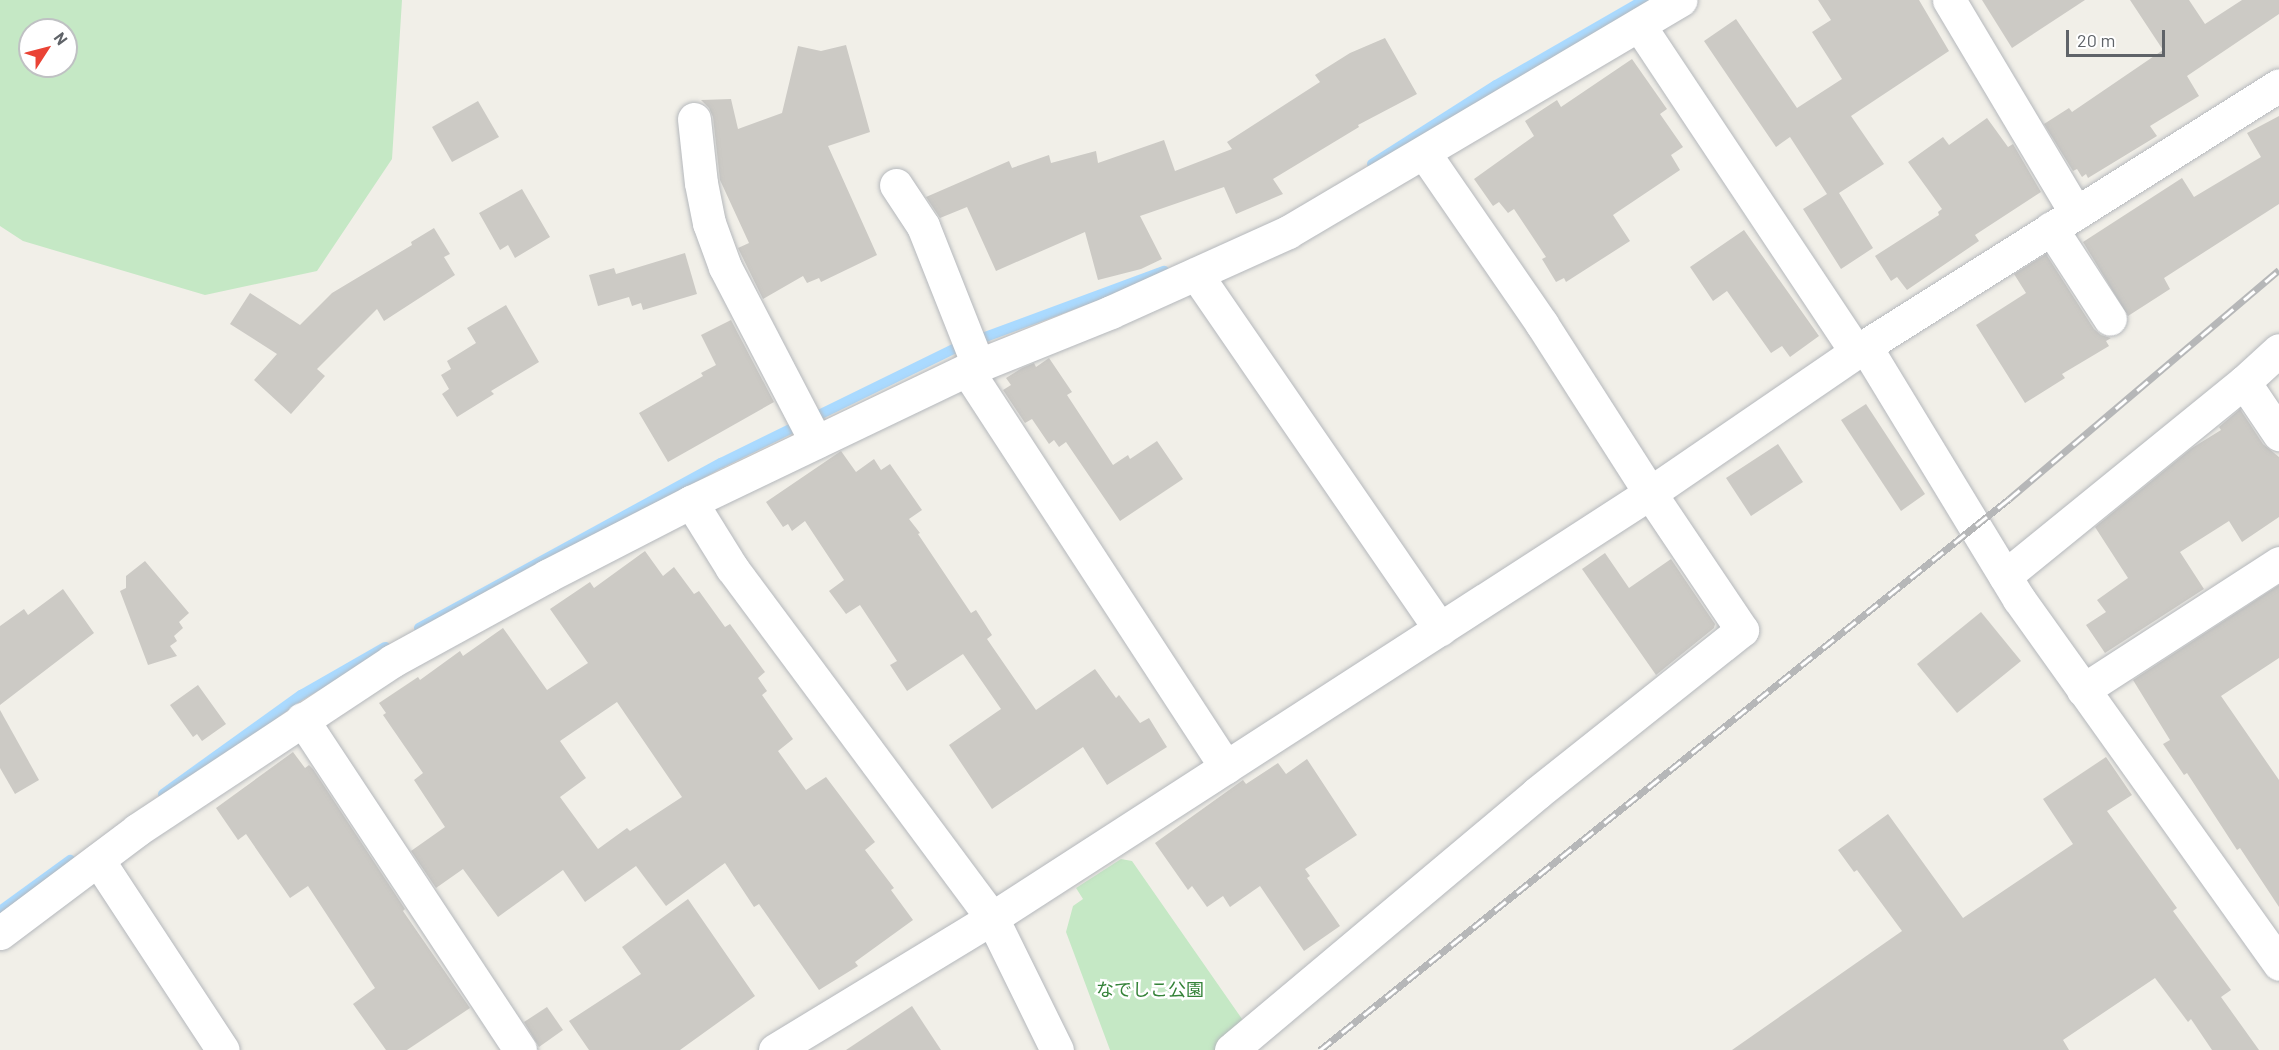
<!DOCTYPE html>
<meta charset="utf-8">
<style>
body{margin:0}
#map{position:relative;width:2279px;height:1050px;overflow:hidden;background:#f1efe8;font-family:Barlow,"Noto Sans JP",sans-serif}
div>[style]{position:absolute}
.green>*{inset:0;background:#c5e8c5}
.stream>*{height:10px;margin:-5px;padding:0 5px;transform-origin:5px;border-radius:5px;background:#aadaff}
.building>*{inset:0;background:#cccac5}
.roads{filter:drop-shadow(0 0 2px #b5b8bc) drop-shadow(0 0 2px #b5b8bc)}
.minor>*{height:33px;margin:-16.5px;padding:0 16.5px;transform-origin:16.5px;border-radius:16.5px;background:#fff}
.rail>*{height:7px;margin-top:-3.5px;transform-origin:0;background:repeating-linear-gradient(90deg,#fff 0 14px,#b6b7b8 0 28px);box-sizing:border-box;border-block:2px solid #b6b7b8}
span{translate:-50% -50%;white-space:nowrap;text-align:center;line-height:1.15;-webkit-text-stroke:5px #fff;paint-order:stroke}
.park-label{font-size:18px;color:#348238}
.north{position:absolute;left:18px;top:18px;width:60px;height:60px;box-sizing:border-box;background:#fff;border:2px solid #bfc1c3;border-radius:50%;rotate:54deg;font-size:16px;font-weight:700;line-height:24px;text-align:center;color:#5f6368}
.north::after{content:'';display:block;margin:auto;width:21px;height:27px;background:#ea4335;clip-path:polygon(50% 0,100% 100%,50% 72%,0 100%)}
.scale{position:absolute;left:2066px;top:30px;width:99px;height:27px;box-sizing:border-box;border:3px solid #5f6368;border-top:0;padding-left:8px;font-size:18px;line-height:21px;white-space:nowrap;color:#5f6368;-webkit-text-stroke:4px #fff;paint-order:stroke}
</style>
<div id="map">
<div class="green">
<i style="clip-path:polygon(evenodd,0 0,402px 0,392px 159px,317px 271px,205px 295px,23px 241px,0 226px,0 0,30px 30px,66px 30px,66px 66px,30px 66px,30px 30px)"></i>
<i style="clip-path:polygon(1121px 859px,1132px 861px,1249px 1029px,1222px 1050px,1110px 1050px,1066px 932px,1073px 906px,1083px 899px,1076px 888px)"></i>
</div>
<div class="stream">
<i style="left:1372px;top:164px;width:147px;rotate:-32.5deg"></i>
<i style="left:1496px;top:85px;width:171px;rotate:-29.9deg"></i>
<i style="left:419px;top:628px;width:344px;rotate:-28.7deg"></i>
<i style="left:721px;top:463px;width:264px;rotate:-26.1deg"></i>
<i style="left:958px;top:347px;width:220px;rotate:-20.3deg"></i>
<i style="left:163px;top:794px;width:170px;rotate:-35.7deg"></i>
<i style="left:301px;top:695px;width:97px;rotate:-29.7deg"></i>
<i style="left:0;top:911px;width:87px;rotate:-36.1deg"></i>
</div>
<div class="building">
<i style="clip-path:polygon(1818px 0,1919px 0,1949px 51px,1851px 116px,1884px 164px,1839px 193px,1873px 248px,1841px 269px,1803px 209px,1827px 194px,1790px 137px,1776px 147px,1704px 41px,1736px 19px,1797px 108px,1842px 79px,1812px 32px,1831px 20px)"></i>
<i style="clip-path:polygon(1982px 0,2085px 0,2012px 48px)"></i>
<i style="clip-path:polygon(2130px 0,2189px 0,2205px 24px,2242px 0,2279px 0,2279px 14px,2187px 76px,2199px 96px,2150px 126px,2157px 136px,2088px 178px,2086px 174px,2082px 177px,2077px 169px,2073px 171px,2044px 124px,2069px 108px,2072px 112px,2163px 50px)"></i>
<i style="clip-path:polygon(1385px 38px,1417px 94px,1358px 125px,1359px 127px,1273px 179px,1283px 194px,1236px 214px,1224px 187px,1140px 216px,1162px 259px,1141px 269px,1098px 280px,1085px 232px,996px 271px,967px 207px,940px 218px,926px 197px,1009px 161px,1012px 168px,1049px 155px,1051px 163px,1096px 151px,1098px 163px,1164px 140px,1175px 171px,1232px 149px,1227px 142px,1320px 82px,1315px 75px,1350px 53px)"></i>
<i style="clip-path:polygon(846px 45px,870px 132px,828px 146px,877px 255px,821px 282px,819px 278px,807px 283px,803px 276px,763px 299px,738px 248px,749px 243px,720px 180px,713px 117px,709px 108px,701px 100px,731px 99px,738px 129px,782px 113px,798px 46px,821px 51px)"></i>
<i style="clip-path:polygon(1632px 59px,1667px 109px,1660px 114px,1683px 147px,1671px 155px,1680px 170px,1613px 215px,1630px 241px,1566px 282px,1564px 278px,1556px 282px,1542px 259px,1546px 257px,1514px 209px,1508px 213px,1499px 202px,1493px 206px,1474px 179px,1534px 136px,1525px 121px,1557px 100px,1561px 107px)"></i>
<i style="clip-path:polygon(478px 101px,499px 137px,452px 162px,432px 127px)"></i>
<i style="clip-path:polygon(2279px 116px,2279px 204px,2164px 278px,2170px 289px,2128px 316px,2083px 242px,2182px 178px,2194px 197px,2261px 157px,2247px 133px)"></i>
<i style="clip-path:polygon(1987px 118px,2008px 147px,2013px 144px,2041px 192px,1975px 235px,1979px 241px,1907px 290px,1897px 277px,1891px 281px,1875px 256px,1939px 215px,1938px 212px,1942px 209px,1908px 162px,1943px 137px,1949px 145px)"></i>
<i style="clip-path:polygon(522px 189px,550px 237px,515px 258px,508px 245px,500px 250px,479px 213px)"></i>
<i style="clip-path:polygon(434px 228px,450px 254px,444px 257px,455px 275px,384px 321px,377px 309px,317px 369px,325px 376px,291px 414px,254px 380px,277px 354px,230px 324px,250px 293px,300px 325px,332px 293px,412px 245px,411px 242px)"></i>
<i style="clip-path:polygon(1744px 230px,1819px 336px,1790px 357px,1782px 346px,1771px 353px,1727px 291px,1713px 301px,1690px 267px)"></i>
<i style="clip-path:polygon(685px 253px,697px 294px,643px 310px,641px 303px,632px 306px,629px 297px,598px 306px,589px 275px,614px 268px,616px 274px)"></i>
<i style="clip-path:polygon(2046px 254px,2094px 329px,2101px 335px,2111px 338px,2106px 341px,2109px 346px,2062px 374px,2065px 378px,2025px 403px,1976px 325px,2026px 293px,2014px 274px)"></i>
<i style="clip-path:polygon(506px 305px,539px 362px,491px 391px,494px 394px,457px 417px,442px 394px,449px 389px,441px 375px,451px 369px,447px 361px,476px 343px,467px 328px)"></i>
<i style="clip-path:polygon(731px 320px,774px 402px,668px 462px,639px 413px,703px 376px,701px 373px,716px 365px,701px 335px)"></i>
<i style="clip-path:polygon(1049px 358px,1072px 392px,1067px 395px,1113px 465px,1128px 455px,1130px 459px,1157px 441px,1183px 479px,1120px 521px,1066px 442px,1059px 447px,1054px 440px,1049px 444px,1032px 419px,1025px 423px,1003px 390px,1011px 385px,1006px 378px,1022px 368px,1034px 363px,1036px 367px)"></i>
<i style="clip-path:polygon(1866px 404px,1925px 494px,1901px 511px,1841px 420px)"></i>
<i style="clip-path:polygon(2240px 409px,2263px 444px,2279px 457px,2279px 517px,2242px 542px,2229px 521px,2180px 552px,2204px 589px,2105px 653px,2086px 625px,2106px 612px,2097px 600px,2128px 578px,2095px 527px,2192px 448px,2221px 430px,2219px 427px)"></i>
<i style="clip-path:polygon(1778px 444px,1803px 482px,1751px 516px,1726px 478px)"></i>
<i style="clip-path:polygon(841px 451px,856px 472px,874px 459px,881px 470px,890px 464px,922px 510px,909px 519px,920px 533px,918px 534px,971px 613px,976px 610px,992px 635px,987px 639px,1036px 710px,1095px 669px,1116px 698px,1119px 695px,1140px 723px,1149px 718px,1167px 747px,1107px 785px,1083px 747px,992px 809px,949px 745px,1001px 709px,963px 654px,907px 691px,890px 665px,897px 661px,860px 605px,846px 614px,829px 591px,844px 580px,805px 521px,792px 531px,788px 524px,783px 527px,766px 502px)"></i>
<i style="clip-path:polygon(evenodd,645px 551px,663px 576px,674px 567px,694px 594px,699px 591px,725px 627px,730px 624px,765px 672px,758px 678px,767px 691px,762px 695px,793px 739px,778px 751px,806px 790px,826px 777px,875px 842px,865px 850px,894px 888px,891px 890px,913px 920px,855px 962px,858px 966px,819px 990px,759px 904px,754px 907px,725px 863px,666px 906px,636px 866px,585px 902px,563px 870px,498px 917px,463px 869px,436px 888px,411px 851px,445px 827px,414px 780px,423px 773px,383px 715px,386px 713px,379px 703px,418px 677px,420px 680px,460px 651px,463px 656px,503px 628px,547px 690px,588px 663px,550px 609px,590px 582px,594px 588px,645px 551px,617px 702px,682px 797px,630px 831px,627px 828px,598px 849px,560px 797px,586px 778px,560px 741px,617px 702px)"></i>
<i style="clip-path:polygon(1605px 553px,1629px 588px,1671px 559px,1715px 624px,1714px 628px,1656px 675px,1582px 569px)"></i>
<i style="clip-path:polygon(145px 561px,189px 613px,179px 622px,183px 628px,174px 636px,177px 641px,170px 646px,177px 656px,148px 665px,120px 591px,126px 588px,126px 576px)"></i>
<i style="clip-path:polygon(2279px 585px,2279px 658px,2221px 696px,2279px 780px,2279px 907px,2240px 848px,2237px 850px,2187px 773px,2184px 775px,2163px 744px,2170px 740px,2133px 680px)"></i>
<i style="clip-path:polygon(63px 589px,94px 633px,0 705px,0 626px,24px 609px,28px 615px)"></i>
<i style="clip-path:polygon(1981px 612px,2021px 661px,1957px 713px,1917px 664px)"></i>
<i style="clip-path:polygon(198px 685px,226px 724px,202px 741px,197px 734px,193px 737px,170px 705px)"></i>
<i style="clip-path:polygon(0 710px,39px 780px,15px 794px,0 768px)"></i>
<i style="clip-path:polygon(293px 752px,305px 768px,309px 765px,313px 769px,405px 909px,403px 911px,470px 1008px,407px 1050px,386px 1050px,353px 1004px,375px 988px,308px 886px,290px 898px,246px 834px,238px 840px,216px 808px)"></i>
<i style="clip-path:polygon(2106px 757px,2132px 795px,2107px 811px,2177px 908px,2173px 911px,2231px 990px,2221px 997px,2259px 1050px,2212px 1050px,2191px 1019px,2188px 1022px,2155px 978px,2063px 1040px,2069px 1050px,1732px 1050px,1902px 931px,1857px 870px,1854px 872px,1838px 850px,1888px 814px,1963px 918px,2073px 844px,2043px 799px)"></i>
<i style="clip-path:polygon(1307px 759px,1357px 835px,1305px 869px,1310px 876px,1307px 878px,1340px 926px,1304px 951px,1260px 886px,1230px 907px,1223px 896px,1207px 907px,1192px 886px,1188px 890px,1155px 843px,1243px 780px,1246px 784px,1278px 763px,1286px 774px)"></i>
<i style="clip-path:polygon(688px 899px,755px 996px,680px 1050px,589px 1050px,569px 1021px,641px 974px,622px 947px)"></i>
<i style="clip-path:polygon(912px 1006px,941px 1050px,846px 1050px)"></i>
<i style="clip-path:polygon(547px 1007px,563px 1030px,539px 1047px,524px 1022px)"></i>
</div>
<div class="roads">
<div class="minor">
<i style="left:1949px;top:0;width:248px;rotate:59.2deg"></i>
<i style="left:1639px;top:25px;width:392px;rotate:56.4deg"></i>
<i style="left:694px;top:119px;width:64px;rotate:83.8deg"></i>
<i style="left:701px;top:183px;width:41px;rotate:78.7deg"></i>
<i style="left:709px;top:223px;width:47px;rotate:70deg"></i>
<i style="left:725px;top:267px;width:197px;rotate:62.5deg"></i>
<i style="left:896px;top:185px;width:49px;rotate:56.6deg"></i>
<i style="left:923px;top:226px;width:149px;rotate:68.4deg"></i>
<i style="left:2051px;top:228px;width:108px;rotate:57deg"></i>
<i style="left:1196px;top:274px;width:431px;rotate:55.5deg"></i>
<i style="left:1865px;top:346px;width:296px;rotate:58.7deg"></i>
<i style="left:2019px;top:599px;width:448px;rotate:54.5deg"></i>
<i style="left:967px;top:370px;width:474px;rotate:56.9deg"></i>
<i style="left:2244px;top:382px;width:63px;rotate:56.1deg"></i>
<i style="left:691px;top:502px;width:78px;rotate:58.2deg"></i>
<i style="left:732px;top:568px;width:436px;rotate:53.4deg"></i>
<i style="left:992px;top:918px;width:147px;rotate:63.8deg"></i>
<i style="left:2005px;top:576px;width:308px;rotate:-39.1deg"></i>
<i style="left:2244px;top:382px;width:47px;rotate:-42.4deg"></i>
<i style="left:2083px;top:690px;width:234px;rotate:-32.9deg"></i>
<i style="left:302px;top:719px;width:396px;rotate:56.6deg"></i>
<i style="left:98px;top:860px;width:227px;rotate:56.7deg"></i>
<i style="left:0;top:933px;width:171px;rotate:-36.9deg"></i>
<i style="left:137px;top:830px;width:306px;rotate:-33.5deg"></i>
<i style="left:392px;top:661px;width:177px;rotate:-28.7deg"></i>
<i style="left:547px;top:576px;width:162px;rotate:-27.2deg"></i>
<i style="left:691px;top:502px;width:306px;rotate:-25.6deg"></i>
<i style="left:967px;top:370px;width:155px;rotate:-21.9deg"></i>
<i style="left:1111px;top:312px;width:194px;rotate:-24.3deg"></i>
<i style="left:1288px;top:232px;width:456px;rotate:-30.6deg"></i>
<i style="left:775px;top:1050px;width:254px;rotate:-31.3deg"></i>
<i style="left:992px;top:918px;width:783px;rotate:-32.86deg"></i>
<i style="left:1650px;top:493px;width:260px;rotate:-34.4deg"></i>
<i style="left:1865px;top:346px;width:489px;rotate:-32.2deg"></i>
<i style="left:1231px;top:1050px;width:400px;rotate:-40deg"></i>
<i style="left:1537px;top:793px;width:262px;rotate:-38.5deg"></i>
<i style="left:1742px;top:630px;width:165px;rotate:-123.9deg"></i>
<i style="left:1650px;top:493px;width:201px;rotate:-122.6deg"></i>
<i style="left:1542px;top:324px;width:208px;rotate:-124.6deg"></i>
</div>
</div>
<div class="rail">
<i style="left:1320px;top:1050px;width:882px;rotate:-38.65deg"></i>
<i style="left:2009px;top:499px;width:354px;rotate:-40.3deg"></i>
</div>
<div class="park-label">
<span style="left:1150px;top:989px">なでしこ公園</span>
</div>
<div class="north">N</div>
<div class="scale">20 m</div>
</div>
